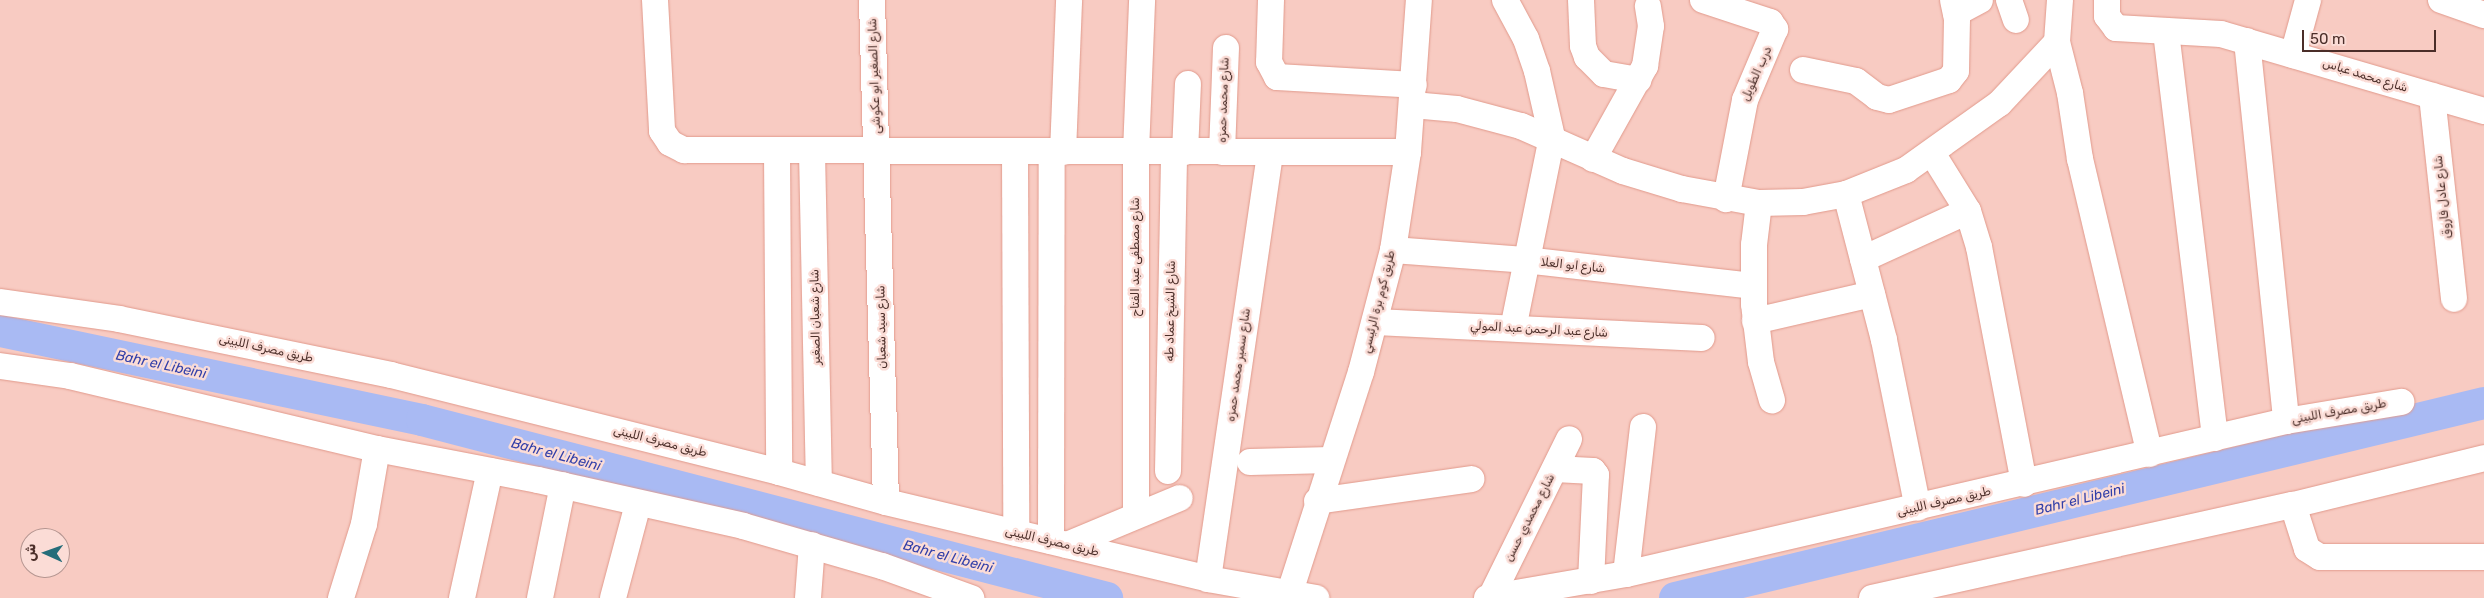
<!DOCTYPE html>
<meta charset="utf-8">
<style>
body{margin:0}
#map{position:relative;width:2484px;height:598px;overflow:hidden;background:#f8cbc2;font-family:Rubik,"Noto Sans Arabic",sans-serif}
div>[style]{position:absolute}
.river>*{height:32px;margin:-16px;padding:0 16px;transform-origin:16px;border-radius:16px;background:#a9baf3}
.roads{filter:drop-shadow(0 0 1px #e19a8c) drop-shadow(0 0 1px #e19a8c)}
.minor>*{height:26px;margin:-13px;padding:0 13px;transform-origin:13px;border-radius:13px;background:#fff}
span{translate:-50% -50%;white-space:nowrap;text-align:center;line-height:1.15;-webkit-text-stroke:5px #fbdcd6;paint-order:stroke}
.street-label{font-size:12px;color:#4b2e29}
.water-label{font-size:14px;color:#323fa8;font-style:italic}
.north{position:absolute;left:20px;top:528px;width:50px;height:50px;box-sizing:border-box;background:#fbdcd6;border:1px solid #b59691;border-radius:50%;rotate:272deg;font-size:14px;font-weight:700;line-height:20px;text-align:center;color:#4b2e29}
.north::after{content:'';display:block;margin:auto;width:18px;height:22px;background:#256d7a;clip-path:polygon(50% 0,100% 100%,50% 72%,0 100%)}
.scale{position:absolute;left:2302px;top:30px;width:134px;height:22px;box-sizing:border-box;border:2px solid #4b2e29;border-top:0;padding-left:6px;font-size:15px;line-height:18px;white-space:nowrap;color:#4b2e29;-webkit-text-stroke:4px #fbdcd6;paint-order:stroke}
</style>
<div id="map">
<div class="river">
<i style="left:0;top:331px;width:431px;rotate:11.9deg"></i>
<i style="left:422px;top:420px;width:708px;rotate:14.57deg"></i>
<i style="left:1675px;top:598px;width:832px;rotate:-13.55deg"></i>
</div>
<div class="roads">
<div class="minor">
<i style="left:655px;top:0;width:131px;rotate:86.9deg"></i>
<i style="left:662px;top:131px;width:14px;rotate:56deg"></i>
<i style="left:670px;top:143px;width:16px;rotate:27deg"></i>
<i style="left:684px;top:150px;width:724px;rotate:0.16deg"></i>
<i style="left:872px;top:0;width:502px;rotate:88.4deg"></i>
<i style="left:1271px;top:0;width:62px;rotate:91.8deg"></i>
<i style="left:1269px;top:62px;width:17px;rotate:62deg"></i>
<i style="left:1277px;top:77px;width:137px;rotate:3.3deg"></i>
<i style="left:1505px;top:0;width:44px;rotate:61.7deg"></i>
<i style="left:1526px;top:39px;width:34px;rotate:71deg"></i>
<i style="left:1537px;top:71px;width:68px;rotate:77.2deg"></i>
<i style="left:1552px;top:137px;width:195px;rotate:101.5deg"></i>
<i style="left:1581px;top:0;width:46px;rotate:87.5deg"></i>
<i style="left:1583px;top:46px;width:12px;rotate:70deg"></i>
<i style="left:1587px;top:57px;width:24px;rotate:45deg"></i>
<i style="left:1604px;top:74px;width:35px;rotate:10deg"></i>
<i style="left:1703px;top:0;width:71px;rotate:18.2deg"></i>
<i style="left:1770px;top:22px;width:9px;rotate:54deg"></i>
<i style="left:1775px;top:29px;width:77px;rotate:112.9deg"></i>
<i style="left:1745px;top:100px;width:101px;rotate:100.9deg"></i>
<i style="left:2009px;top:0;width:21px;rotate:71deg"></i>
<i style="left:2060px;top:0;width:42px;rotate:94.1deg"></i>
<i style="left:2057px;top:42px;width:53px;rotate:75.7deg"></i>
<i style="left:2070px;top:93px;width:67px;rotate:81.4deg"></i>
<i style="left:2080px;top:159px;width:303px;rotate:76.7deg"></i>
<i style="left:2107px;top:0;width:16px;rotate:90deg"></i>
<i style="left:2107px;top:16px;width:15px;rotate:53deg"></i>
<i style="left:2116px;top:28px;width:105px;rotate:3.3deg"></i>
<i style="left:2221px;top:34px;width:274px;rotate:16.3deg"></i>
<i style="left:2441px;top:0;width:46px;rotate:19.2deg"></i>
<i style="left:1956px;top:13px;width:27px;rotate:-28deg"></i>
<i style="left:2166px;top:32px;width:409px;rotate:83.1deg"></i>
<i style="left:2247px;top:41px;width:382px;rotate:84.1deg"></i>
<i style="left:2293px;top:55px;width:57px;rotate:-74.7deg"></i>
<i style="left:1803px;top:70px;width:54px;rotate:11.7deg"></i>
<i style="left:1856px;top:81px;width:26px;rotate:37deg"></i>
<i style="left:1877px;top:97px;width:12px;rotate:14deg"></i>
<i style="left:1889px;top:100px;width:63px;rotate:-18.4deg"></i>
<i style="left:1949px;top:80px;width:11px;rotate:-52deg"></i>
<i style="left:1956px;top:71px;width:52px;rotate:-88.9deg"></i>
<i style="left:1957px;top:19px;width:19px;rotate:-102deg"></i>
<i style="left:2432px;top:96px;width:204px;rotate:83.8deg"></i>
<i style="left:1413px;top:105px;width:44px;rotate:5.2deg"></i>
<i style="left:1457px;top:109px;width:66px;rotate:14.9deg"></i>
<i style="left:1521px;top:126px;width:111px;rotate:23.8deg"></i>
<i style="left:1623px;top:171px;width:62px;rotate:17deg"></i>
<i style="left:1682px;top:189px;width:78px;rotate:10.3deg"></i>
<i style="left:1759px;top:203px;width:44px;rotate:-1.3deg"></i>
<i style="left:1803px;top:202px;width:44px;rotate:-10.5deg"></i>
<i style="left:1846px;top:194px;width:65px;rotate:-21.8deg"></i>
<i style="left:1906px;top:170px;width:115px;rotate:-35.5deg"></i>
<i style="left:2000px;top:103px;width:83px;rotate:-46.9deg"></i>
<i style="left:777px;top:152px;width:320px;rotate:89.6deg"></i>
<i style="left:812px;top:152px;width:331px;rotate:88.8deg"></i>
<i style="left:1015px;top:152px;width:381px;rotate:89.8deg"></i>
<i style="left:1063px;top:152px;width:152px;rotate:-87.7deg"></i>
<i style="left:1185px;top:152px;width:68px;rotate:-87.5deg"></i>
<i style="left:1222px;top:152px;width:104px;rotate:-87.8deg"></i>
<i style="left:1932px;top:153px;width:68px;rotate:58.2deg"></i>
<i style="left:1968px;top:211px;width:38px;rotate:73deg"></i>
<i style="left:1979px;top:247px;width:241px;rotate:79.2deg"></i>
<i style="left:1593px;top:159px;width:107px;rotate:-60.8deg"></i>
<i style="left:1645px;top:66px;width:40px;rotate:-81.5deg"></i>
<i style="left:1651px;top:26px;width:20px;rotate:-99deg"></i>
<i style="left:1846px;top:194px;width:151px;rotate:75.4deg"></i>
<i style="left:1884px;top:340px;width:171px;rotate:78.6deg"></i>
<i style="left:1759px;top:203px;width:42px;rotate:96.8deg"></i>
<i style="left:1754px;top:245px;width:59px;rotate:90deg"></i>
<i style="left:1754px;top:304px;width:58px;rotate:83.1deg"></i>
<i style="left:1761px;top:362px;width:40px;rotate:74deg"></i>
<i style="left:1393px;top:250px;width:132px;rotate:4.3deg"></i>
<i style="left:1525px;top:260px;width:229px;rotate:6.5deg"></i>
<i style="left:1863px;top:259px;width:115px;rotate:-24.6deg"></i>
<i style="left:0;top:302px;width:120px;rotate:8.1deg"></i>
<i style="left:119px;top:319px;width:278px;rotate:11.6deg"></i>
<i style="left:391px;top:375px;width:400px;rotate:14deg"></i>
<i style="left:779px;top:472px;width:111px;rotate:15.7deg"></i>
<i style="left:886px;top:502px;width:331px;rotate:13.4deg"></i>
<i style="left:1208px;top:579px;width:110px;rotate:10deg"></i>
<i style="left:1755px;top:321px;width:120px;rotate:-13deg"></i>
<i style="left:1376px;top:322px;width:326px;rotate:2.8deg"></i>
<i style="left:0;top:366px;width:71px;rotate:8.1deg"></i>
<i style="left:70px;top:376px;width:316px;rotate:13.4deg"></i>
<i style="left:377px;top:449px;width:164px;rotate:10.9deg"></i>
<i style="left:538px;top:480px;width:210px;rotate:12.6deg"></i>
<i style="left:743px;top:526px;width:145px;rotate:16.1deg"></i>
<i style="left:882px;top:566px;width:95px;rotate:19.8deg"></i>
<i style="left:1250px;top:462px;width:81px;rotate:-1.4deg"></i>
<i style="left:1555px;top:469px;width:38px;rotate:3deg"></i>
<i style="left:1593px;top:471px;width:5px;rotate:53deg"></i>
<i style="left:1596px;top:475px;width:106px;rotate:92.7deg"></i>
<i style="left:1168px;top:471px;width:319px;rotate:-88.9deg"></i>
<i style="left:1317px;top:501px;width:156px;rotate:-8.1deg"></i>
<i style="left:2293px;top:505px;width:46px;rotate:72.3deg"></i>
<i style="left:2307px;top:549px;width:15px;rotate:32deg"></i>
<i style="left:2320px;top:557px;width:164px"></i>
<i style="left:1136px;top:515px;width:363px;rotate:-90deg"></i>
<i style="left:1136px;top:152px;width:152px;rotate:-87.7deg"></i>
<i style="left:1051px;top:541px;width:389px;rotate:-89.9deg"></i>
<i style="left:1067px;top:545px;width:122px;rotate:-22.6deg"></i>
<i style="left:1626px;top:574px;width:148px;rotate:-83.4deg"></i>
<i style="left:1208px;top:579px;width:431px;rotate:-81.7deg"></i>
<i style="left:1491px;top:597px;width:176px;rotate:-63.7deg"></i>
<i style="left:341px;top:598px;width:77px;rotate:-72.7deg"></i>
<i style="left:364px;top:524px;width:76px;rotate:-80.2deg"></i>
<i style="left:462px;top:598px;width:130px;rotate:-77.6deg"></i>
<i style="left:540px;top:598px;width:115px;rotate:-78.5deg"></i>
<i style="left:613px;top:598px;width:97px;rotate:-75.1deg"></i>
<i style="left:808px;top:598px;width:53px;rotate:-85.7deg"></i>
<i style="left:1288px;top:598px;width:237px;rotate:-72.1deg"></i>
<i style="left:1361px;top:372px;width:126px;rotate:-75.3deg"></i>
<i style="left:1393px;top:250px;width:99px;rotate:-81.3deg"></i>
<i style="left:1408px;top:152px;width:152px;rotate:-85.9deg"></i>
<i style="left:1487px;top:598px;width:141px;rotate:-9.8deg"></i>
<i style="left:1626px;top:574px;width:678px;rotate:-13.05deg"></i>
<i style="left:2286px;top:421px;width:117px;rotate:-9.4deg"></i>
<i style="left:1872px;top:598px;width:431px;rotate:-12.5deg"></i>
<i style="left:2293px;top:505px;width:197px;rotate:-13.8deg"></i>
</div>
</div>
<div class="street-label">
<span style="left:1757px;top:74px;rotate:-66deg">درب الطويل</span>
<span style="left:875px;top:76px;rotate:-92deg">شارع الصغير ابو عكوشى</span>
<span style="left:2365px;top:76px;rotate:17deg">شارع محمد عباس</span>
<span style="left:1224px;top:100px;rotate:-88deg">شارع محمد حمزه</span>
<span style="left:2443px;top:197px;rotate:-96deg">شارع عادل فاروق</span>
<span style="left:1136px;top:257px;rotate:-90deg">شارع مصطفى عبد الفتاح</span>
<span style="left:1573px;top:266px;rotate:6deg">شارع ابو العلا</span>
<span style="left:1379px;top:302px;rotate:-76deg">طريق كوم برة الرئيسي</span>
<span style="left:1171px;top:311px;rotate:-89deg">شارع الشيخ عماد طه</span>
<span style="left:816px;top:317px;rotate:-91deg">شارع شعبان الصغير</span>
<span style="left:882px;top:327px;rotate:-91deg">شارع سيد شعبان</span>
<span style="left:1539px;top:330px;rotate:3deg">شارع عبد الرحمن عبد المولي</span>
<span style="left:266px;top:349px;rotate:12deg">طريق مصرف اللبينى</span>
<span style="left:1239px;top:365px;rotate:-82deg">شارع سمير محمد حمزه</span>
<span style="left:2339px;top:412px;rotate:-10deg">طريق مصرف اللبينى</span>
<span style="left:660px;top:442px;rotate:14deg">طريق مصرف اللبينى</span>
<span style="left:1944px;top:502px;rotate:-13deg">طريق مصرف اللبينى</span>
<span style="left:1530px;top:518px;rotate:-63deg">شارع محمدي حسن</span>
<span style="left:1052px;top:542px;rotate:13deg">طريق مصرف اللبينى</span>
</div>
<div class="water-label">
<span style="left:161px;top:365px;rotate:12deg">Bahr el Libeini</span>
<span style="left:556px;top:455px;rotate:15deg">Bahr el Libeini</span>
<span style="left:2080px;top:500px;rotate:-14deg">Bahr el Libeini</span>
<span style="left:948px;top:557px;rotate:15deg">Bahr el Libeini</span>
</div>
<div class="north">ش</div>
<div class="scale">50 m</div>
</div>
